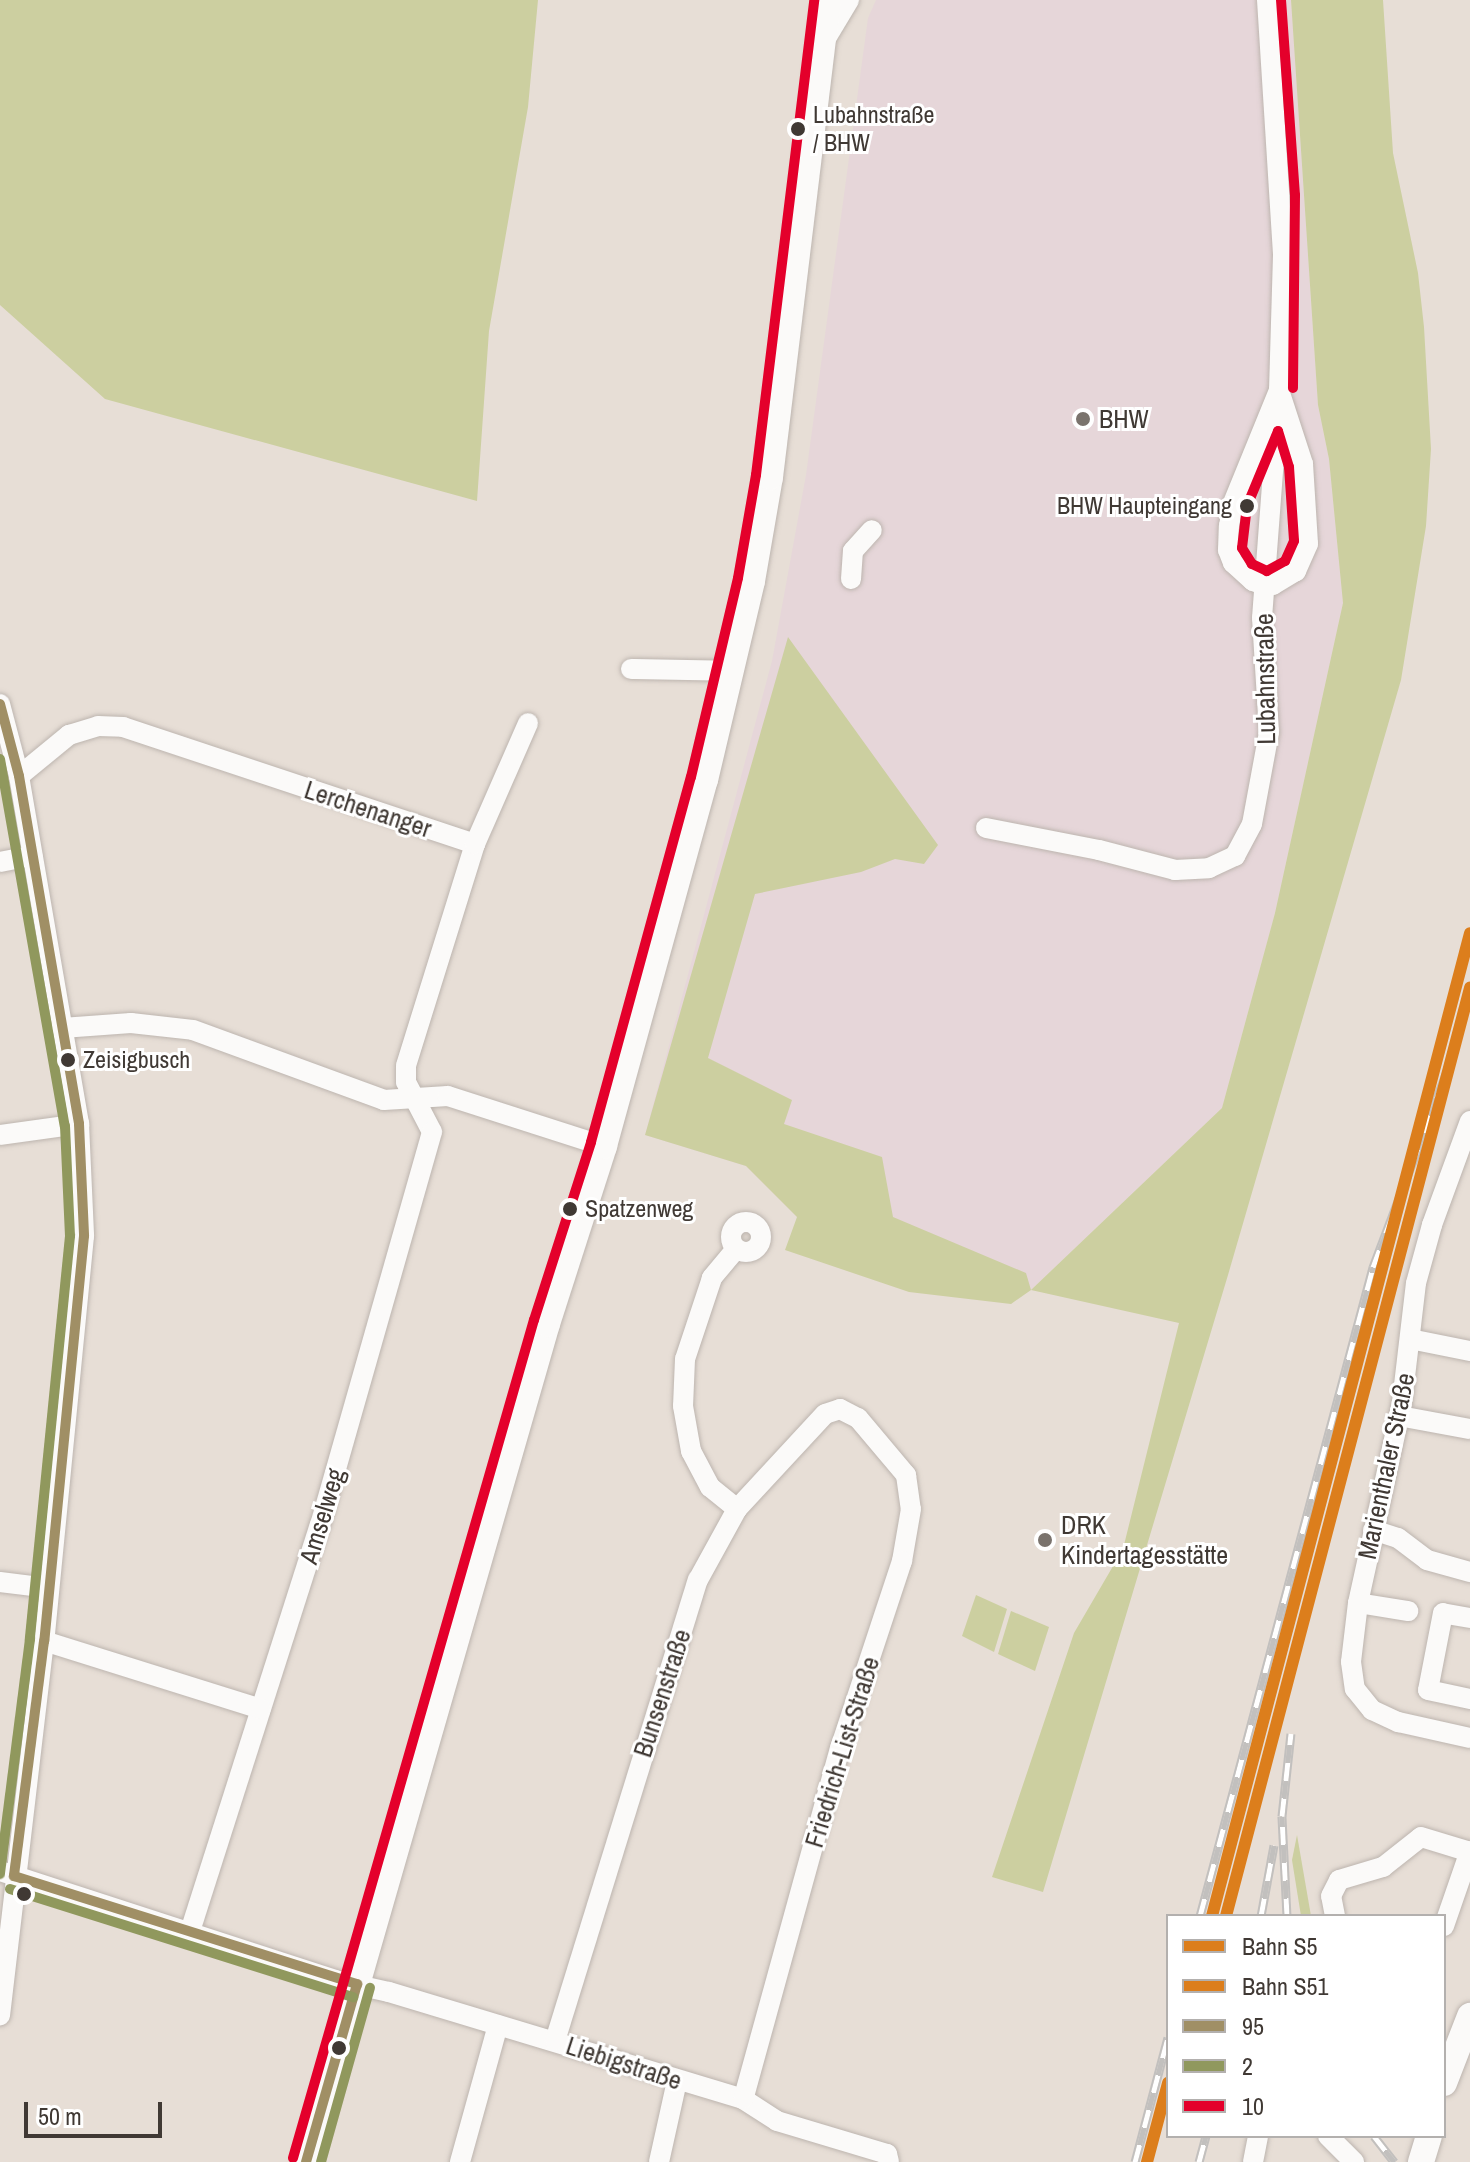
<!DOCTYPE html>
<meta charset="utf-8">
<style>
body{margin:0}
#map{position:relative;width:1470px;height:2162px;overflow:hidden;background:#e7ded6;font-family:"Archivo Narrow",sans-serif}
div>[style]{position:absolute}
.commercial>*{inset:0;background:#e6d6d9}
.green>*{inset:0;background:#cccfa0}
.roads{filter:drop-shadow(0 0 2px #bdb5af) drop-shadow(0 0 2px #bdb5af)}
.minor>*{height:20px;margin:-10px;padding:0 10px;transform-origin:10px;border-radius:10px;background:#fbfaf9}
.minor>.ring{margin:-10px;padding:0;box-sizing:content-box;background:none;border:20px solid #fbfaf9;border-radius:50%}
.major>*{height:26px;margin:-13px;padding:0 13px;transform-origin:13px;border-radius:13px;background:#fbfaf9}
.rail>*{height:9px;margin-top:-4.5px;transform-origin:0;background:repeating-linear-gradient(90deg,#fff 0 18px,#c2c0be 0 36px);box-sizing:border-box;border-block:2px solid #c2c0be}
.bus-1>*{height:10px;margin:-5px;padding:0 5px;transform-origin:5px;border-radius:5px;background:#a08f65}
.bus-2>*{height:10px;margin:-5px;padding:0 5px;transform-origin:5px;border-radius:5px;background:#90985d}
.bus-3>*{height:10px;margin:-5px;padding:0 5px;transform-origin:5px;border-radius:5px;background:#e4002b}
.rail-1>*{height:12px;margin:-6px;padding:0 6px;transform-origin:6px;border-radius:6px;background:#dc7e1c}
.rail-2>*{height:12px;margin:-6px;padding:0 6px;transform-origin:6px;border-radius:6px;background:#dc7e1c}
.dots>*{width:22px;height:22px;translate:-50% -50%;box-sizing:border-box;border:4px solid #fff;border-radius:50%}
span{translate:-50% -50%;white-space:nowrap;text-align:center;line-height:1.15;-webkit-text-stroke:6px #fff;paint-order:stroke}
.bus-label{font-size:24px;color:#403934}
.left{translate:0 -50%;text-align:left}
.right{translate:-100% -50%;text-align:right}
.poi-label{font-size:26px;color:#403934}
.street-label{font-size:26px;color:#403934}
.legend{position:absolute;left:1166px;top:1914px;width:280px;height:224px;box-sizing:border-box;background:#fff;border:2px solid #b3b0ae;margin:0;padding:10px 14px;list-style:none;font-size:24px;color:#403934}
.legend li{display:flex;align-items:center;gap:16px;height:40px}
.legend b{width:40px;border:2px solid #b3b0ae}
.scale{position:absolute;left:24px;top:2102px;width:138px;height:36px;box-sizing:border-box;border:4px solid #403934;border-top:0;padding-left:10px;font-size:24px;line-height:28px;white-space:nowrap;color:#403934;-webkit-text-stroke:6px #fff;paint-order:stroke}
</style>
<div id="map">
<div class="commercial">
<i style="clip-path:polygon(876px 0,1291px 0,1318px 405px,1329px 459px,1343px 603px,1275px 913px,1222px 1108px,1031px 1290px,797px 1217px,746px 1166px,645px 1135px,772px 661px,806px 475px,868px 18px)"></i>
</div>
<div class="green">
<i style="clip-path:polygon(0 0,538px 0,528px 107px,489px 331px,477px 501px,105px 399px,0 305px)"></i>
<i style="clip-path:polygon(1291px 0,1383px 0,1393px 153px,1418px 273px,1424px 327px,1431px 449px,1426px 526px,1401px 680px,1228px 1275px,1043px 1892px,992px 1877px,1074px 1633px,1123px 1549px,1179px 1323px,1031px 1290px,1011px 1304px,909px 1292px,785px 1250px,797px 1217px,746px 1166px,645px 1135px,788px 637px,938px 845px,924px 864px,895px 859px,861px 872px,755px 894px,708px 1058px,792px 1100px,784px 1124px,882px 1157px,893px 1217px,1026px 1273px,1031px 1290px,1222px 1108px,1275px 913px,1343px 603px,1329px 459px,1318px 405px)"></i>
<i style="clip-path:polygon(976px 1595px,1007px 1609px,994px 1652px,962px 1636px)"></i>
<i style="clip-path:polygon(1011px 1611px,1049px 1627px,1035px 1671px,998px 1654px)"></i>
<i style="clip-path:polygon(1297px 1835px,1311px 1916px,1301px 1916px,1292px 1860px)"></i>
</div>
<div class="roads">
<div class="minor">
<i style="left:825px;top:40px;width:47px;rotate:-59deg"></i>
<i style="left:1279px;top:390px;width:78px;rotate:72deg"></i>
<i style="left:1303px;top:464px;width:80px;rotate:86.4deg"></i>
<i style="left:1308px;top:544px;width:30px;rotate:114deg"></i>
<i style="left:1296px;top:571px;width:27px;rotate:149deg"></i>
<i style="left:1273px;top:585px;width:9px;rotate:180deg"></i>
<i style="left:1264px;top:585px;width:12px;rotate:-160deg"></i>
<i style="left:1253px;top:581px;width:27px;rotate:-138deg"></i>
<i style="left:1233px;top:563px;width:14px;rotate:-111deg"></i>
<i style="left:1228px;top:550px;width:24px;rotate:-88deg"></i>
<i style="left:1229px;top:526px;width:23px;rotate:-80deg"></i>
<i style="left:1233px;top:503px;width:122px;rotate:-67.8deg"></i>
<i style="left:851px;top:579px;width:28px;rotate:-86deg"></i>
<i style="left:853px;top:551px;width:28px;rotate:-48deg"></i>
<i style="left:631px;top:669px;width:100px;rotate:1.1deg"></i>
<i style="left:0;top:704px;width:74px;rotate:75.2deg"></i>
<i style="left:19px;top:776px;width:353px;rotate:80.2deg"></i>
<i style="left:79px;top:1124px;width:112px;rotate:87.4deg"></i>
<i style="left:84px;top:1236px;width:407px;rotate:95.6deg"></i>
<i style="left:44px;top:1641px;width:377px;rotate:96.7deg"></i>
<i style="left:19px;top:776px;width:65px;rotate:-39.4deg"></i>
<i style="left:69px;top:735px;width:30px;rotate:-17deg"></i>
<i style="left:98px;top:726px;width:25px;rotate:2deg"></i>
<i style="left:123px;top:727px;width:371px;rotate:18.4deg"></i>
<i style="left:475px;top:844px;width:232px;rotate:107.3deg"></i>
<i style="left:406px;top:1066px;width:16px;rotate:90deg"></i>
<i style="left:406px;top:1082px;width:56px;rotate:62.5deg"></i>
<i style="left:432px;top:1132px;width:408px;rotate:105.9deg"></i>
<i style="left:320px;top:1524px;width:430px;rotate:107.7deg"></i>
<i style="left:986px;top:828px;width:115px;rotate:11deg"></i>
<i style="left:1099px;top:850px;width:79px;rotate:14.7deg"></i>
<i style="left:1175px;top:870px;width:34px;rotate:-3deg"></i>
<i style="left:1209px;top:868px;width:29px;rotate:-25deg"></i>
<i style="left:1235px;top:856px;width:36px;rotate:-62deg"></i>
<i style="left:1252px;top:824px;width:94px;rotate:-79.5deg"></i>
<i style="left:1269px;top:732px;width:114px;rotate:-93.5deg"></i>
<i style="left:1262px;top:618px;width:229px;rotate:-85.7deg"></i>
<i style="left:1279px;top:390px;width:136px;rotate:-88.3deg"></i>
<i style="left:1283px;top:254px;width:255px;rotate:-93.6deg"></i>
<i style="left:475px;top:844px;width:132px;rotate:-66.3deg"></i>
<i style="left:0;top:862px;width:33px;rotate:-11deg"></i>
<i style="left:62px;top:1028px;width:69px;rotate:-4.1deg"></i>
<i style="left:131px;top:1023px;width:62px;rotate:6.4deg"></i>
<i style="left:193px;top:1030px;width:203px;rotate:20.1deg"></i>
<i style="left:384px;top:1100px;width:64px;rotate:-3.6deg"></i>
<i style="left:448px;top:1096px;width:164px;rotate:17.8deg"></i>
<i style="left:1470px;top:1121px;width:111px;rotate:110.1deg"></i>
<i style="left:1432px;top:1225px;width:60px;rotate:105.4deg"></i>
<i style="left:1416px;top:1283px;width:121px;rotate:96.7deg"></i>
<i style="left:1402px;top:1403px;width:205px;rotate:102.4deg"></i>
<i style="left:1358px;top:1603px;width:59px;rotate:96.8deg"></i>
<i style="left:1351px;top:1662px;width:27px;rotate:82deg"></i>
<i style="left:1355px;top:1689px;width:27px;rotate:51deg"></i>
<i style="left:1372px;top:1710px;width:29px;rotate:25deg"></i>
<i style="left:1398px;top:1722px;width:74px;rotate:12.5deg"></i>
<i style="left:0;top:1135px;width:80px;rotate:-7.9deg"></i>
<i class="ring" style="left:731px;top:1222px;width:10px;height:10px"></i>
<i style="left:736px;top:1249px;width:38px;rotate:130deg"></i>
<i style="left:712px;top:1278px;width:85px;rotate:108.4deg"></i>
<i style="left:685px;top:1359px;width:47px;rotate:92.4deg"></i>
<i style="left:683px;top:1406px;width:46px;rotate:79.9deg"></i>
<i style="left:691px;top:1451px;width:41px;rotate:62.2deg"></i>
<i style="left:710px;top:1487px;width:35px;rotate:39deg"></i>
<i style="left:1410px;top:1339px;width:61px;rotate:11.3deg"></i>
<i style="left:1399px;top:1416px;width:72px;rotate:10.4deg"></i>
<i style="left:1373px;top:1530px;width:26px;rotate:18deg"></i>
<i style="left:1398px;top:1538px;width:36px;rotate:37deg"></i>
<i style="left:1427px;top:1560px;width:45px;rotate:15.6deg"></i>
<i style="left:0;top:1582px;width:48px;rotate:7.1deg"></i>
<i style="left:1358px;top:1603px;width:51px;rotate:9.1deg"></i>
<i style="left:1470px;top:1618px;width:27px;rotate:-170deg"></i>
<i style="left:1443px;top:1613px;width:78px;rotate:101deg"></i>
<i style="left:1428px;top:1690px;width:43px;rotate:12.1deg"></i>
<i style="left:44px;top:1641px;width:227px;rotate:17.4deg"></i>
<i style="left:0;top:1871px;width:352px;rotate:18deg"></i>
<i style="left:335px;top:1980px;width:55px;rotate:12.5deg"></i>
<i style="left:389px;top:1992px;width:370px;rotate:16.8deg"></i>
<i style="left:743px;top:2099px;width:40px;rotate:32.9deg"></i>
<i style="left:777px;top:2121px;width:115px;rotate:16.7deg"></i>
<i style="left:887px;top:2154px;width:8px;rotate:76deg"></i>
<i style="left:1335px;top:1916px;width:20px;rotate:-101deg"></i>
<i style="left:1331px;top:1896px;width:18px;rotate:-63deg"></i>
<i style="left:1339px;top:1880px;width:46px;rotate:-16.5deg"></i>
<i style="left:1383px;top:1867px;width:48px;rotate:-38.3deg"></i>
<i style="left:1421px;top:1837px;width:51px;rotate:17deg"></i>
<i style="left:1444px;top:1926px;width:79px;rotate:-70.9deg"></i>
<i style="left:555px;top:2041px;width:483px;rotate:-72.8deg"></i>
<i style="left:698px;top:1580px;width:81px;rotate:-61.2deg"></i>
<i style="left:737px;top:1509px;width:129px;rotate:-47.2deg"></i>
<i style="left:825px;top:1414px;width:16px;rotate:-18deg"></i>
<i style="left:840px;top:1409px;width:20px;rotate:27deg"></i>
<i style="left:858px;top:1418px;width:75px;rotate:49.9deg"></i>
<i style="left:906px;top:1475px;width:34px;rotate:82deg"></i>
<i style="left:911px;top:1509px;width:53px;rotate:99.8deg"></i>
<i style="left:902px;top:1561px;width:197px;rotate:108.3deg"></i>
<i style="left:840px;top:1748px;width:364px;rotate:105.4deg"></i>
<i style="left:1328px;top:2136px;width:37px;rotate:45deg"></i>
<i style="left:460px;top:2162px;width:142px;rotate:-74.5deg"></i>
<i style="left:659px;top:2162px;width:83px;rotate:-77.5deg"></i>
<i style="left:1253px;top:2162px;width:26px;rotate:-79deg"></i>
</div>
<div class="major">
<i style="left:1444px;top:2083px;width:72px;rotate:-68.8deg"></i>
<i style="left:306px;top:2162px;width:872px;rotate:-73.96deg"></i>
<i style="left:547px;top:1324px;width:187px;rotate:-72.2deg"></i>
<i style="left:604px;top:1146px;width:380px;rotate:-74.6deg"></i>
<i style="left:705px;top:780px;width:204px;rotate:-76.7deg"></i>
<i style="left:752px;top:581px;width:106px;rotate:-80.2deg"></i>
<i style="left:770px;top:477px;width:481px;rotate:-83.1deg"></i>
<i style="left:1421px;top:2162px;width:27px;rotate:-73deg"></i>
</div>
</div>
<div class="rail">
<i style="left:1200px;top:1916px;width:672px;rotate:-75.07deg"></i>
<i style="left:1373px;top:1267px;width:229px;rotate:-69.3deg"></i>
<i style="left:1261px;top:1916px;width:72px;rotate:-79.6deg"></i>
<i style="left:1287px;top:1916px;width:100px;rotate:-92.9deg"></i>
<i style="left:1282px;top:1816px;width:83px;rotate:-83.8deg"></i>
<i style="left:1374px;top:2136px;width:33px;rotate:52deg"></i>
<i style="left:1135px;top:2162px;width:129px;rotate:-75.2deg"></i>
<i style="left:1199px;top:2162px;width:27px;rotate:-75deg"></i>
</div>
<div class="bus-1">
<i style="left:0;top:704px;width:74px;rotate:75.2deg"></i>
<i style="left:19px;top:776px;width:353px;rotate:80.2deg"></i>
<i style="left:79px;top:1124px;width:112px;rotate:87.4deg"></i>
<i style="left:84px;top:1236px;width:407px;rotate:95.6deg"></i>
<i style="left:44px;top:1641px;width:237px;rotate:97.3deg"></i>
<i style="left:14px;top:1876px;width:360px;rotate:17.5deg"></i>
<i style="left:306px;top:2162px;width:185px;rotate:-74deg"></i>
</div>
<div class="bus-2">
<i style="left:0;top:759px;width:373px;rotate:80deg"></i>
<i style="left:65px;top:1126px;width:110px;rotate:87.4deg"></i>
<i style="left:70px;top:1236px;width:405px;rotate:95.7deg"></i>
<i style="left:30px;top:1639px;width:237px;rotate:97.3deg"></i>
<i style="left:10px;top:1889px;width:360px;rotate:17.5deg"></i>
<i style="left:321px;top:2162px;width:181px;rotate:-74.3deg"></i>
</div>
<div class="bus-3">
<i style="left:1281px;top:0;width:196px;rotate:85.9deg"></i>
<i style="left:1295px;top:195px;width:193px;rotate:90.6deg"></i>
<i style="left:1278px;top:431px;width:38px;rotate:73deg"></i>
<i style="left:1289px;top:467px;width:74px;rotate:86.1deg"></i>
<i style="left:1294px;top:541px;width:22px;rotate:114deg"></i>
<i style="left:1285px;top:561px;width:21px;rotate:151deg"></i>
<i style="left:1267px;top:571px;width:17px;rotate:-155deg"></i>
<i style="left:1252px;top:564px;width:19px;rotate:-122deg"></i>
<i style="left:1242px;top:548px;width:42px;rotate:-83.2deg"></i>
<i style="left:1247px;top:506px;width:81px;rotate:-67.5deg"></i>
<i style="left:293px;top:2158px;width:872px;rotate:-73.96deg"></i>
<i style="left:534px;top:1320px;width:187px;rotate:-72.2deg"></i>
<i style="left:591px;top:1142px;width:378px;rotate:-74.7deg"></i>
<i style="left:691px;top:777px;width:204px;rotate:-76.7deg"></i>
<i style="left:738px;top:578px;width:105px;rotate:-80.1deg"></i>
<i style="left:756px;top:475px;width:479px;rotate:-83deg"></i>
</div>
<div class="rail-1">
<i style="left:1212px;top:1916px;width:1016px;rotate:-75.29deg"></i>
<i style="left:1147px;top:2162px;width:82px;rotate:-75.1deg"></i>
</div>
<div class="rail-2">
<i style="left:1226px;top:1916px;width:960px;rotate:-75.27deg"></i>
</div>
<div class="dots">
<i style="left:798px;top:129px;background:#403934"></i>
<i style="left:1083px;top:419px;background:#7a736d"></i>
<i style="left:1247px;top:506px;background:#403934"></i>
<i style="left:68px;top:1060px;background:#403934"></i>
<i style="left:570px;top:1209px;background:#403934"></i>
<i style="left:1045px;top:1540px;background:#7a736d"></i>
<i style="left:24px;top:1894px;background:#403934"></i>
<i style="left:339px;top:2048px;background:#403934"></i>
</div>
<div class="bus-label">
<span class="left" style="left:813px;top:129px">Lubahnstraße<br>/ BHW</span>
<span class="right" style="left:1232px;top:506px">BHW Haupteingang</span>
<span class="left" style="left:83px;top:1060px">Zeisigbusch</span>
<span class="left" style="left:585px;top:1209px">Spatzenweg</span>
</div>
<div class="poi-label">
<span class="left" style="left:1099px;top:419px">BHW</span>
<span class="left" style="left:1061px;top:1540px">DRK<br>Kindertagesstätte</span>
</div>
<div class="street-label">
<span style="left:1265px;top:679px;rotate:-91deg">Lubahnstraße</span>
<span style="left:368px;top:809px;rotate:18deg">Lerchenanger</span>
<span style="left:1386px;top:1466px;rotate:-78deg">Marienthaler Straße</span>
<span style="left:322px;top:1516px;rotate:-73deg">Amselweg</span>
<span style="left:662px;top:1693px;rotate:-72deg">Bunsenstraße</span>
<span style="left:842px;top:1752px;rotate:-73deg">Friedrich-List-Straße</span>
<span style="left:624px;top:2063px;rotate:18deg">Liebigstraße</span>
</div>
<ul class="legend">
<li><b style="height:10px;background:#dc7e1c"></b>Bahn S5</li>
<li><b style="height:10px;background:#dc7e1c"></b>Bahn S51</li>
<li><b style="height:10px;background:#a08f65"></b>95</li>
<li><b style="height:10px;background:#90985d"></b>2</li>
<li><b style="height:10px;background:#e4002b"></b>10</li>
</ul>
<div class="scale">50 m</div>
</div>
